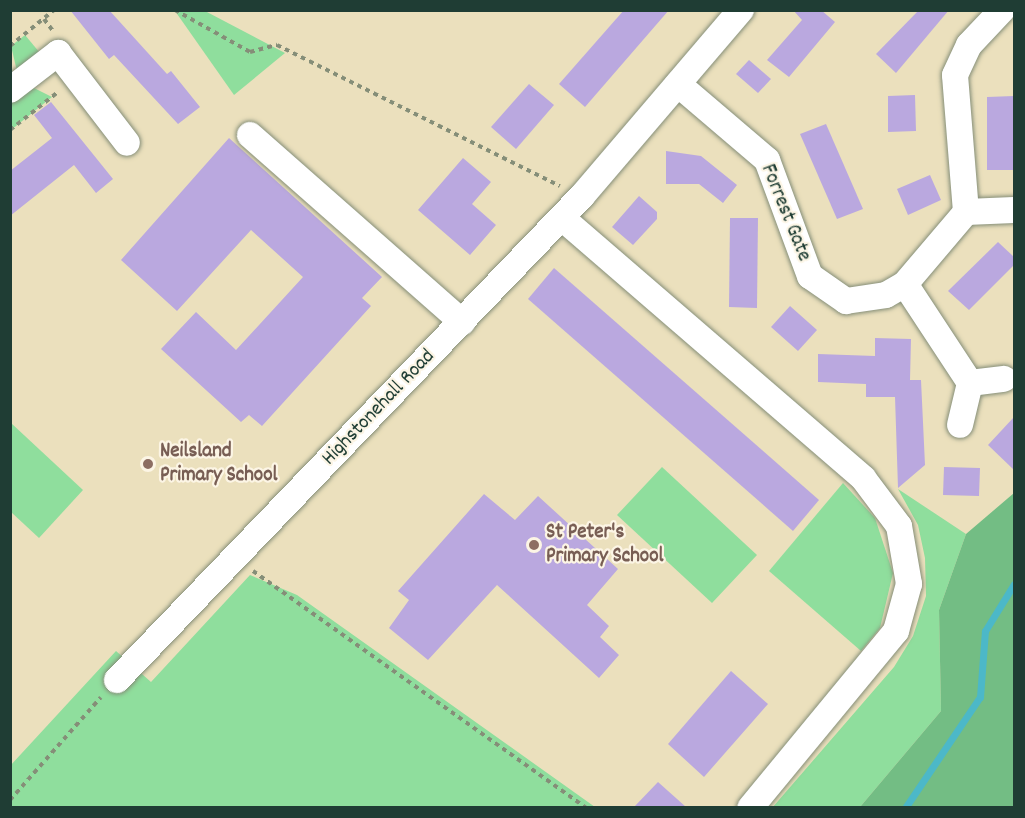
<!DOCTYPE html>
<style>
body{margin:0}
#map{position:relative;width:1025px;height:818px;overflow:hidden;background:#ebe0bd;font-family:Dekko,sans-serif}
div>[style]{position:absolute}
.green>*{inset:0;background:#8fde9d}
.forest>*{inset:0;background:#73bd84}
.stream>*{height:7px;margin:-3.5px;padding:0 3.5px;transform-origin:3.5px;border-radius:3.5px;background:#4cb8c8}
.building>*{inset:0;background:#baa8df}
.path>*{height:4px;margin-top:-2px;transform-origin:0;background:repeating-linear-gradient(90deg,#858e78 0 4.5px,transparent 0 9px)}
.roads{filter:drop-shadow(0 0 2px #858e78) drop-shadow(0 0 2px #858e78)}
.minor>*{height:26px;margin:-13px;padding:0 13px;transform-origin:13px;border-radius:13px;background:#fff}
.dots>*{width:16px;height:16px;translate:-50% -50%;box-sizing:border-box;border:3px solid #fcf5e5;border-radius:50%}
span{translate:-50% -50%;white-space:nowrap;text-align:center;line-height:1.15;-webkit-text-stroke:4.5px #fcf5e5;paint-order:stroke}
.street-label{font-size:21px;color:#1f3d34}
.education-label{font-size:21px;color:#785e54;font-weight:700}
.left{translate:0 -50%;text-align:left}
.frame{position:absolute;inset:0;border:12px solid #1f3d34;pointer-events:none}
</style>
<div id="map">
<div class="green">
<i style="clip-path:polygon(175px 11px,205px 11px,285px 53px,234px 95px)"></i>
<i style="clip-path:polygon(25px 35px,40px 53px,17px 71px,11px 46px)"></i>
<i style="clip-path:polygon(34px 88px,52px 97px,11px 130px,11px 103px)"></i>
<i style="clip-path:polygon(11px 423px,83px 490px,39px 538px,11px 512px)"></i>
<i style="clip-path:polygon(662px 467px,757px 555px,712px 603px,617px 515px)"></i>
<i style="clip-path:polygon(843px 483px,875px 518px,893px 573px,880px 628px,861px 651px,769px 571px)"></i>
<i style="clip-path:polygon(898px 489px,966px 534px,939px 610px,941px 711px,860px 807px,772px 808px,894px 667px,913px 636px,926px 596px,925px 558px,918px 525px)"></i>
<i style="clip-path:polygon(250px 575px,297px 595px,595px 807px,11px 807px,10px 766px,116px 651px,151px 682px)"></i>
</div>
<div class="forest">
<i style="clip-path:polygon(1014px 493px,1014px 807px,860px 807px,941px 711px,939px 610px,966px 534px)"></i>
</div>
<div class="stream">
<i style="left:905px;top:808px;width:134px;rotate:-56deg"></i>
<i style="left:980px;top:697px;width:66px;rotate:-85.7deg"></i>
<i style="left:985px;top:631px;width:55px;rotate:-58.3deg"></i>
</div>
<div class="building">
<i style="clip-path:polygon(70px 10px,109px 10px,167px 74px,171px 71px,200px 107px,178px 124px,114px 55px,109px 59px)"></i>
<i style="clip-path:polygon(624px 10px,669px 10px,585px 107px,559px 84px)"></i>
<i style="clip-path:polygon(793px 10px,821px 10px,835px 22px,789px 77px,767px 60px,802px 20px)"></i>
<i style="clip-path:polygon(919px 10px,949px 10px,896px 73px,876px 54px)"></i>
<i style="clip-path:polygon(749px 60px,771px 79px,758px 93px,736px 74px)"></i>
<i style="clip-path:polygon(529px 84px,554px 105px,516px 149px,491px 127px)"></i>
<i style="clip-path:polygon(915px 95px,916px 131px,888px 132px,888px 96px)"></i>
<i style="clip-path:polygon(1014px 96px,1014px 170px,987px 170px,987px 97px)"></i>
<i style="clip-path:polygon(51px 102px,113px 179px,96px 193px,74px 165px,10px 216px,10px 171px,52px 138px,34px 115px)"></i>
<i style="clip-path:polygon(826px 124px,863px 209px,837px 219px,800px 134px)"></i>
<i style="clip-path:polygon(229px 138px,382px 277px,362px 298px,371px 306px,262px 426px,249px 415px,241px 422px,161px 349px,196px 312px,236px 350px,303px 277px,251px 230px,177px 311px,121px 260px)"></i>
<i style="clip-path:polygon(666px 151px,701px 156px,737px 185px,723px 203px,699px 184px,666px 184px)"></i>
<i style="clip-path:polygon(463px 158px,491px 182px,472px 204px,496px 225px,470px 255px,418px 210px)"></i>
<i style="clip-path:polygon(930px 175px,941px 200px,908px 215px,897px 189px)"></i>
<i style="clip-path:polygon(639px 196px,657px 212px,657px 219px,633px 245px,612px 227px)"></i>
<i style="clip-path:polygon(730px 218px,758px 218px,757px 308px,729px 307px)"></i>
<i style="clip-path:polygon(998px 242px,1014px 257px,1014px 265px,969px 310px,948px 291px)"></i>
<i style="clip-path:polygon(554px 268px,819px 500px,793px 531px,528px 299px)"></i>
<i style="clip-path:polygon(790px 306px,817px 330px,798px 351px,771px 327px)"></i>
<i style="clip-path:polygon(875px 338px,911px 339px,910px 380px,921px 380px,925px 465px,898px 488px,895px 397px,866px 397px,866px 384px,818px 382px,818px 354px,875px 356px)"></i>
<i style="clip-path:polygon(1014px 417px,1014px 470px,988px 445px)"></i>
<i style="clip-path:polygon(944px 467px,980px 468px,979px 496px,943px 495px)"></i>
<i style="clip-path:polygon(484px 494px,515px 520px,538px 496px,618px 569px,587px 605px,609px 626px,600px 637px,619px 655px,599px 678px,497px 585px,428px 660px,389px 628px,409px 600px,398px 591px)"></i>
<i style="clip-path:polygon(731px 671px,768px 704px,704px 777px,668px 744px)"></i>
<i style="clip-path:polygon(658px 782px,686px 807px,634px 807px)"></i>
</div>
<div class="path">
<i style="left:175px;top:10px;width:86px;rotate:29.2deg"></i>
<i style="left:250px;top:52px;width:28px;rotate:-15deg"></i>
<i style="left:277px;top:45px;width:316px;rotate:26.5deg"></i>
<i style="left:44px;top:19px;width:15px;rotate:53deg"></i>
<i style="left:10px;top:46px;width:57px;rotate:-39.3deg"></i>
<i style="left:10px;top:130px;width:61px;rotate:-38.4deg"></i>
<i style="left:253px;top:571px;width:410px;rotate:35.4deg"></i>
<i style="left:10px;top:800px;width:137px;rotate:-48.5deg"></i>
</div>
<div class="roads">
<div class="minor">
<i style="left:678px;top:84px;width:117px;rotate:40.5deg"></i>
<i style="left:767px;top:160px;width:124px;rotate:69.7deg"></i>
<i style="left:810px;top:276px;width:44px;rotate:34.8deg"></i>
<i style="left:846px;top:301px;width:40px;rotate:-8.5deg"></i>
<i style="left:886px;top:295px;width:22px;rotate:-30deg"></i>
<i style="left:905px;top:284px;width:94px;rotate:-49.7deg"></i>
<i style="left:966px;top:212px;width:137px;rotate:-94.6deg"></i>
<i style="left:955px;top:75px;width:33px;rotate:-65deg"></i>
<i style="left:969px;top:45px;width:48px;rotate:-46.7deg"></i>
<i style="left:10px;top:90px;width:61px;rotate:-37.6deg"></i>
<i style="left:58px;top:53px;width:113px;rotate:52.5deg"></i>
<i style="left:250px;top:135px;width:283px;rotate:41.4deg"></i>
<i style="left:966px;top:212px;width:48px;rotate:-2.4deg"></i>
<i style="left:562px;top:218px;width:398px;rotate:40.8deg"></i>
<i style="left:863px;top:478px;width:60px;rotate:53.1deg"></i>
<i style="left:899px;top:526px;width:59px;rotate:80.2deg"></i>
<i style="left:909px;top:584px;width:49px;rotate:105.5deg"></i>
<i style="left:896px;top:631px;width:229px;rotate:129.5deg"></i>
<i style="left:905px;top:284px;width:118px;rotate:56.7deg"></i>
<i style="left:970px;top:383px;width:43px;rotate:103.4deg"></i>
<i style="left:970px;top:383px;width:34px;rotate:-7deg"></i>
<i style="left:117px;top:680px;width:671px;rotate:-46.15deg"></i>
<i style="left:582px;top:196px;width:245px;rotate:-49.5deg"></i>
</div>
</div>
<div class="dots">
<i style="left:148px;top:464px;background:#8d6e63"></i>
<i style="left:534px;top:545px;background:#8d6e63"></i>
</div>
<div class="street-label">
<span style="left:785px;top:213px;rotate:68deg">Forrest Gate</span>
<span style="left:379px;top:408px;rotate:-46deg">Highstonehall Road</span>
</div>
<div class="education-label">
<span class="left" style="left:160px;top:464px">Neilsland<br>Primary School</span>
<span class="left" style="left:546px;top:545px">St Peter's<br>Primary School</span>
</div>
<div class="frame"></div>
</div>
